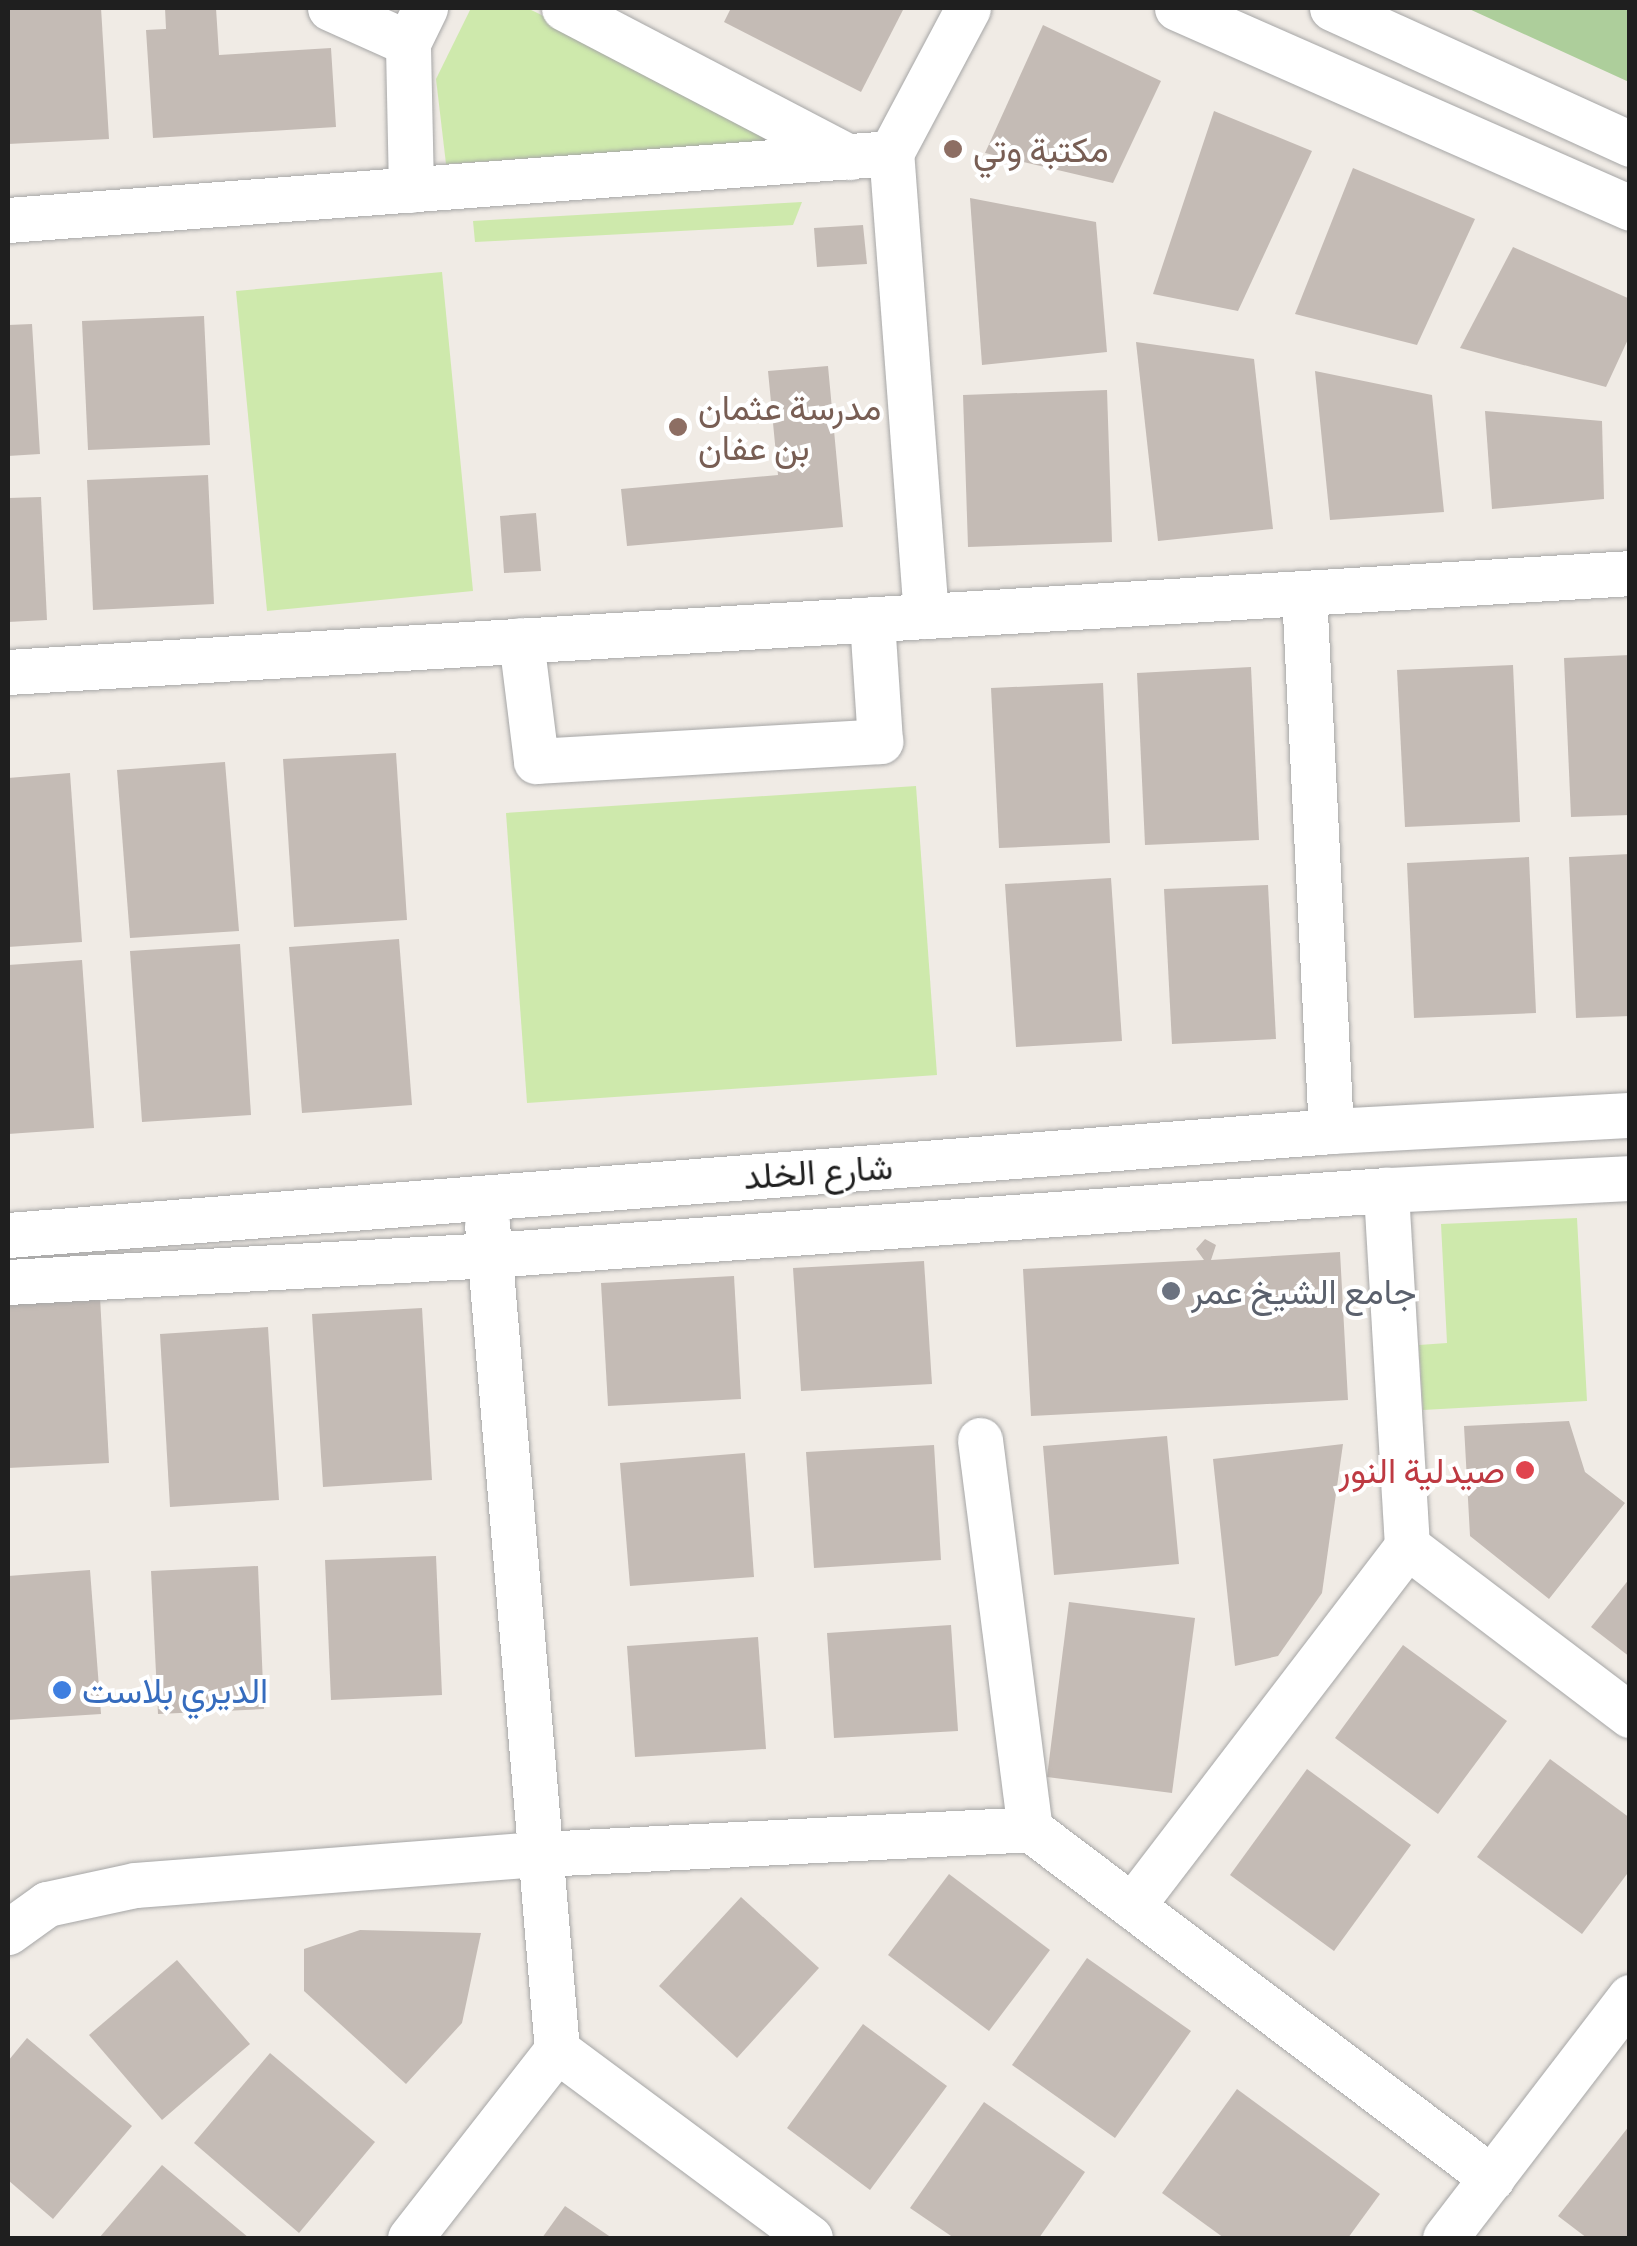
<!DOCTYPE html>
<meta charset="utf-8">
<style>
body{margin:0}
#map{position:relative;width:1637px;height:2246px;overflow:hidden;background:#f0ebe5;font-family:"PT Sans Narrow",Vazirmatn,sans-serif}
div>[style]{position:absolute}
.grass>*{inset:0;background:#cee9ac}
.forest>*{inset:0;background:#adce9b}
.building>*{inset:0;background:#c4bbb5}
.roads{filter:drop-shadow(0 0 2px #a6a6a6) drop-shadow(0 0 2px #a6a6a6)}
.minor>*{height:45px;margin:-22.5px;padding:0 22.5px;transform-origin:22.5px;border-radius:22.5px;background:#fff}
.dots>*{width:28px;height:28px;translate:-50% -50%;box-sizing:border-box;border:5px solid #fff;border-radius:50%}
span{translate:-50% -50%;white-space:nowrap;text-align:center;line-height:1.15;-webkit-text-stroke:8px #fff;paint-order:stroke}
.education-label{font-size:35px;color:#785e54}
.left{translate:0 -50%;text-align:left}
.street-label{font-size:35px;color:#1f1f1f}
.worship-label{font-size:35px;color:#5b616d}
.health-label{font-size:35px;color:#be3a42}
.right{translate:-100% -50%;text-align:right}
.shop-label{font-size:35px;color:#366cbe}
.frame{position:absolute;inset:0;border:10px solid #1f1f1f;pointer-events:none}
</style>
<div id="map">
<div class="grass">
<i style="clip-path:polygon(471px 8px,527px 8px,801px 140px,446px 164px,436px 79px)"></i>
<i style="clip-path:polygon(802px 202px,793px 225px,475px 242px,473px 221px)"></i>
<i style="clip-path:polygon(442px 272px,473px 591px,267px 611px,236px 291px)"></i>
<i style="clip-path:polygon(916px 786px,937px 1075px,527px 1103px,506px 813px)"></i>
<i style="clip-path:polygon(1577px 1218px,1587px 1401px,1423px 1410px,1419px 1345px,1447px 1343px,1441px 1224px)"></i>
</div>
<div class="forest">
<i style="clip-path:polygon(1467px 8px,1629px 8px,1629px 82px)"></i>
</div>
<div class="building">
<i style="clip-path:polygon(10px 8px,101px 8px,109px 139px,8px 144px)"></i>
<i style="clip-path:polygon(165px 8px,216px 8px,219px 55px,331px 48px,336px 127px,153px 138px,146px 30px,166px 29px)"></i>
<i style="clip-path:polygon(731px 8px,904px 8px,861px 92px,724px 22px)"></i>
<i style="clip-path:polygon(1043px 25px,1161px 81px,1113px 183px,985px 153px)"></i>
<i style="clip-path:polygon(1214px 111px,1312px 151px,1238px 311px,1153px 294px)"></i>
<i style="clip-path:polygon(1353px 168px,1475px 219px,1417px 345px,1295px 314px)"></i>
<i style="clip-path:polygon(970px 198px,1096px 222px,1107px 352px,982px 365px)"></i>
<i style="clip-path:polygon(863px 225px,867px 264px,817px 267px,814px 228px)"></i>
<i style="clip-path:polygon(1513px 247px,1630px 299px,1630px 335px,1606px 387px,1460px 348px)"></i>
<i style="clip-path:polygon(204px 316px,210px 445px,88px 450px,82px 321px)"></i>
<i style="clip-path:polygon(32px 324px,40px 454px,8px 456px,8px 325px)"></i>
<i style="clip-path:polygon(1136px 342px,1254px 359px,1273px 529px,1158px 541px)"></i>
<i style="clip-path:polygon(828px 366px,843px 527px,627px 546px,621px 489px,778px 475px,768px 371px)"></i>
<i style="clip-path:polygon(1315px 371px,1432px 395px,1444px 512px,1330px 520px)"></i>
<i style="clip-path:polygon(1107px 390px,1112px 542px,968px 547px,963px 395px)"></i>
<i style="clip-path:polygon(1485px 411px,1602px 421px,1604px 499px,1492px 509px)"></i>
<i style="clip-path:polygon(208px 475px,214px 604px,93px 610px,87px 480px)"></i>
<i style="clip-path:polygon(41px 497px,47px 620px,8px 622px,8px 498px)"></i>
<i style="clip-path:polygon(536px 513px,541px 571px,504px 573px,500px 516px)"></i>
<i style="clip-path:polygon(1630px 655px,1630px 815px,1571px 817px,1564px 658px)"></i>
<i style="clip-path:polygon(1513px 665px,1520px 822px,1405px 827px,1397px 670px)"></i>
<i style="clip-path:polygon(1251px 667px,1259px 840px,1145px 845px,1137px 673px)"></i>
<i style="clip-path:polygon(1103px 683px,1110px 843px,999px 848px,991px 688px)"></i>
<i style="clip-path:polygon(396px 753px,407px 920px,294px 927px,283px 759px)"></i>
<i style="clip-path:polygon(225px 762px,239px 931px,130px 938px,117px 770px)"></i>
<i style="clip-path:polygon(70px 773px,82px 942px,8px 947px,8px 778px)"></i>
<i style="clip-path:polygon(1630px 854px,1630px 1016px,1576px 1018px,1569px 857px)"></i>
<i style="clip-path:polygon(1529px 857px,1536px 1013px,1414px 1018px,1407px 863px)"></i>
<i style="clip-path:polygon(1111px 878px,1122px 1041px,1016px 1047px,1005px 884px)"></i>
<i style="clip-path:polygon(1268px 885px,1276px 1039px,1172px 1044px,1164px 889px)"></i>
<i style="clip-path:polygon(399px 939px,412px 1105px,302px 1113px,289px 947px)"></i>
<i style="clip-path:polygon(240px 944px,251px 1115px,142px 1122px,130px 951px)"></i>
<i style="clip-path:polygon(82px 960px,94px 1128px,8px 1134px,8px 965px)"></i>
<i style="clip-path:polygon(1205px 1239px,1216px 1245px,1211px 1260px,1340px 1252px,1348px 1400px,1031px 1416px,1023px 1269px,1204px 1260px,1196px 1249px)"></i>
<i style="clip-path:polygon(924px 1261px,932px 1384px,801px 1391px,793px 1268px)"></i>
<i style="clip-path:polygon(734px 1276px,741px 1399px,608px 1406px,601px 1283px)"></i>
<i style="clip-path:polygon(100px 1297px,109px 1463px,8px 1468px,8px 1303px)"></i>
<i style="clip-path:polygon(422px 1308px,432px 1480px,323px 1487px,312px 1314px)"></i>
<i style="clip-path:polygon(268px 1327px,279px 1500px,170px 1507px,160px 1334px)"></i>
<i style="clip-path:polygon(1569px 1421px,1585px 1472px,1625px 1503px,1549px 1599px,1470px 1536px,1464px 1426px)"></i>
<i style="clip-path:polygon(1167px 1436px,1179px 1564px,1054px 1575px,1043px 1446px)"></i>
<i style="clip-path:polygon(1343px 1444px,1322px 1593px,1278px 1656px,1235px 1666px,1213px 1459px)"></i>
<i style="clip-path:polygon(934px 1445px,941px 1560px,814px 1568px,806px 1452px)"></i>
<i style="clip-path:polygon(745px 1453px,754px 1577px,630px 1586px,620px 1463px)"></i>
<i style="clip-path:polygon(436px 1556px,442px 1695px,331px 1700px,325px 1560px)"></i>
<i style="clip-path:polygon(258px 1566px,264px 1709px,158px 1714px,151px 1571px)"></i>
<i style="clip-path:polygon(90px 1570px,101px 1714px,8px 1720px,8px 1576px)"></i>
<i style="clip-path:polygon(1630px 1578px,1630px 1657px,1591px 1627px)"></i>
<i style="clip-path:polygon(1069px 1602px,1195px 1618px,1172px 1793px,1047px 1777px)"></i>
<i style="clip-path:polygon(951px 1625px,958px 1731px,834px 1738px,827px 1633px)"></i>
<i style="clip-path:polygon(758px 1637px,766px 1749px,635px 1757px,627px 1646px)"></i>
<i style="clip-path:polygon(1403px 1645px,1507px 1721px,1438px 1814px,1335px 1738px)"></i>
<i style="clip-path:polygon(1550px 1759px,1630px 1818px,1630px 1870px,1582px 1934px,1477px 1857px)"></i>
<i style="clip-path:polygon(1307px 1769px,1411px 1845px,1334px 1951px,1230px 1875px)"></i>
<i style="clip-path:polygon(949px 1874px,1050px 1950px,989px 2031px,888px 1955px)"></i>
<i style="clip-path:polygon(741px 1897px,819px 1968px,737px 2058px,659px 1986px)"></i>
<i style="clip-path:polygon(360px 1930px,481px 1933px,462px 2023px,406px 2084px,304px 1991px,304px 1949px)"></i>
<i style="clip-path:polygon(1087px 1958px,1191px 2031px,1115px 2138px,1012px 2065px)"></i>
<i style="clip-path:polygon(177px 1960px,250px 2044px,162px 2120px,89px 2035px)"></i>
<i style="clip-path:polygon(863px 2024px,947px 2086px,870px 2190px,787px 2128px)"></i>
<i style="clip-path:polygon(27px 2038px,132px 2126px,53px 2219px,8px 2180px,8px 2061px)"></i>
<i style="clip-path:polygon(270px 2053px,375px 2142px,299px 2233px,194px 2143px)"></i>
<i style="clip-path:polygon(1237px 2089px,1380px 2194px,1348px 2238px,1224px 2238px,1162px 2193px)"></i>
<i style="clip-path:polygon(984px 2102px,1085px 2172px,1039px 2238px,954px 2238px,910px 2208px)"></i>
<i style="clip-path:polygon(1630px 2125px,1630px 2238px,1587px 2238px,1558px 2216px)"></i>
<i style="clip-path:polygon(162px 2165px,249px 2238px,99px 2238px)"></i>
<i style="clip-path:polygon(565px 2206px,612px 2238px,542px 2238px)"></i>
</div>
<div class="roads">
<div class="minor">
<i style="left:330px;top:8px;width:85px;rotate:24.2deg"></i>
<i style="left:564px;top:8px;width:322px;rotate:27.6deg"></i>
<i style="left:1177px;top:8px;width:495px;rotate:23.8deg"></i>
<i style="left:1332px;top:8px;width:328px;rotate:24.5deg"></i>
<i style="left:411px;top:190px;width:147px;rotate:-91.2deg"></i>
<i style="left:408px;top:43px;width:39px;rotate:-64deg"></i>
<i style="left:8px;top:220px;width:886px;rotate:-4.34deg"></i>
<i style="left:1304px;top:593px;width:539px;rotate:87.13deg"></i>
<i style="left:926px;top:616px;width:464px;rotate:-94.3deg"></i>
<i style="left:891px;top:153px;width:164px;rotate:-62deg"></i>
<i style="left:521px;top:640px;width:122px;rotate:82.9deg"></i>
<i style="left:536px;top:761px;width:345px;rotate:-3.3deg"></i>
<i style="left:880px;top:741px;width:122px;rotate:-93.8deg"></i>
<i style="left:8px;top:672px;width:1625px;rotate:-3.49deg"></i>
<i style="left:8px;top:1235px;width:1327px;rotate:-4.49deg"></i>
<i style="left:1331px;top:1131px;width:299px;rotate:-3.1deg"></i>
<i style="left:8px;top:1282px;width:483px;rotate:-3.2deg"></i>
<i style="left:490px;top:1255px;width:898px;rotate:-4.15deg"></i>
<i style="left:1386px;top:1190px;width:244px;rotate:-2.8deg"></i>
<i style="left:980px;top:1440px;width:392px;rotate:82.7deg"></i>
<i style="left:1407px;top:1546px;width:280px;rotate:37.2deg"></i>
<i style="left:1132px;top:1906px;width:453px;rotate:-52.6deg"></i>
<i style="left:1407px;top:1546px;width:357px;rotate:-93.4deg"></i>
<i style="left:8px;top:1932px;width:48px;rotate:-35.7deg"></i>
<i style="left:47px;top:1904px;width:90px;rotate:-12.2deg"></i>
<i style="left:135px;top:1885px;width:407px;rotate:-4.4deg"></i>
<i style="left:541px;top:1854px;width:490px;rotate:-2.9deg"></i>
<i style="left:1030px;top:1829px;width:579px;rotate:37.07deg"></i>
<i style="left:557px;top:2050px;width:315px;rotate:36.6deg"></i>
<i style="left:410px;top:2238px;width:239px;rotate:-52deg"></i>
<i style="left:557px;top:2050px;width:829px;rotate:-94.84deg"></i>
<i style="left:1445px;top:2238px;width:304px;rotate:-52.5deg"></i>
</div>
</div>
<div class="dots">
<i style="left:953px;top:149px;background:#8d6e63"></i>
<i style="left:678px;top:427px;background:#8d6e63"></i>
<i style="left:1171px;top:1291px;background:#6b7280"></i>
<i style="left:1525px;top:1470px;background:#e0444e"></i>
<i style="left:62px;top:1690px;background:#3f7fe0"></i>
</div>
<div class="education-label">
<span class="left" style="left:973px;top:149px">مكتبة وتي</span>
<span class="left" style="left:698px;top:427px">مدرسة عثمان<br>بن عفان</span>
</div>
<div class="street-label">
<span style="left:818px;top:1171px;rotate:-4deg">شارع الخلد</span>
</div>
<div class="worship-label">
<span class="left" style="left:1191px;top:1291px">جامع الشيخ عمر</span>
</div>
<div class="health-label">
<span class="right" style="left:1505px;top:1470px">صيدلية النور</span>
</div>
<div class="shop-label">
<span class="left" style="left:82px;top:1690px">الديري بلاست</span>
</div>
<div class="frame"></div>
</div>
